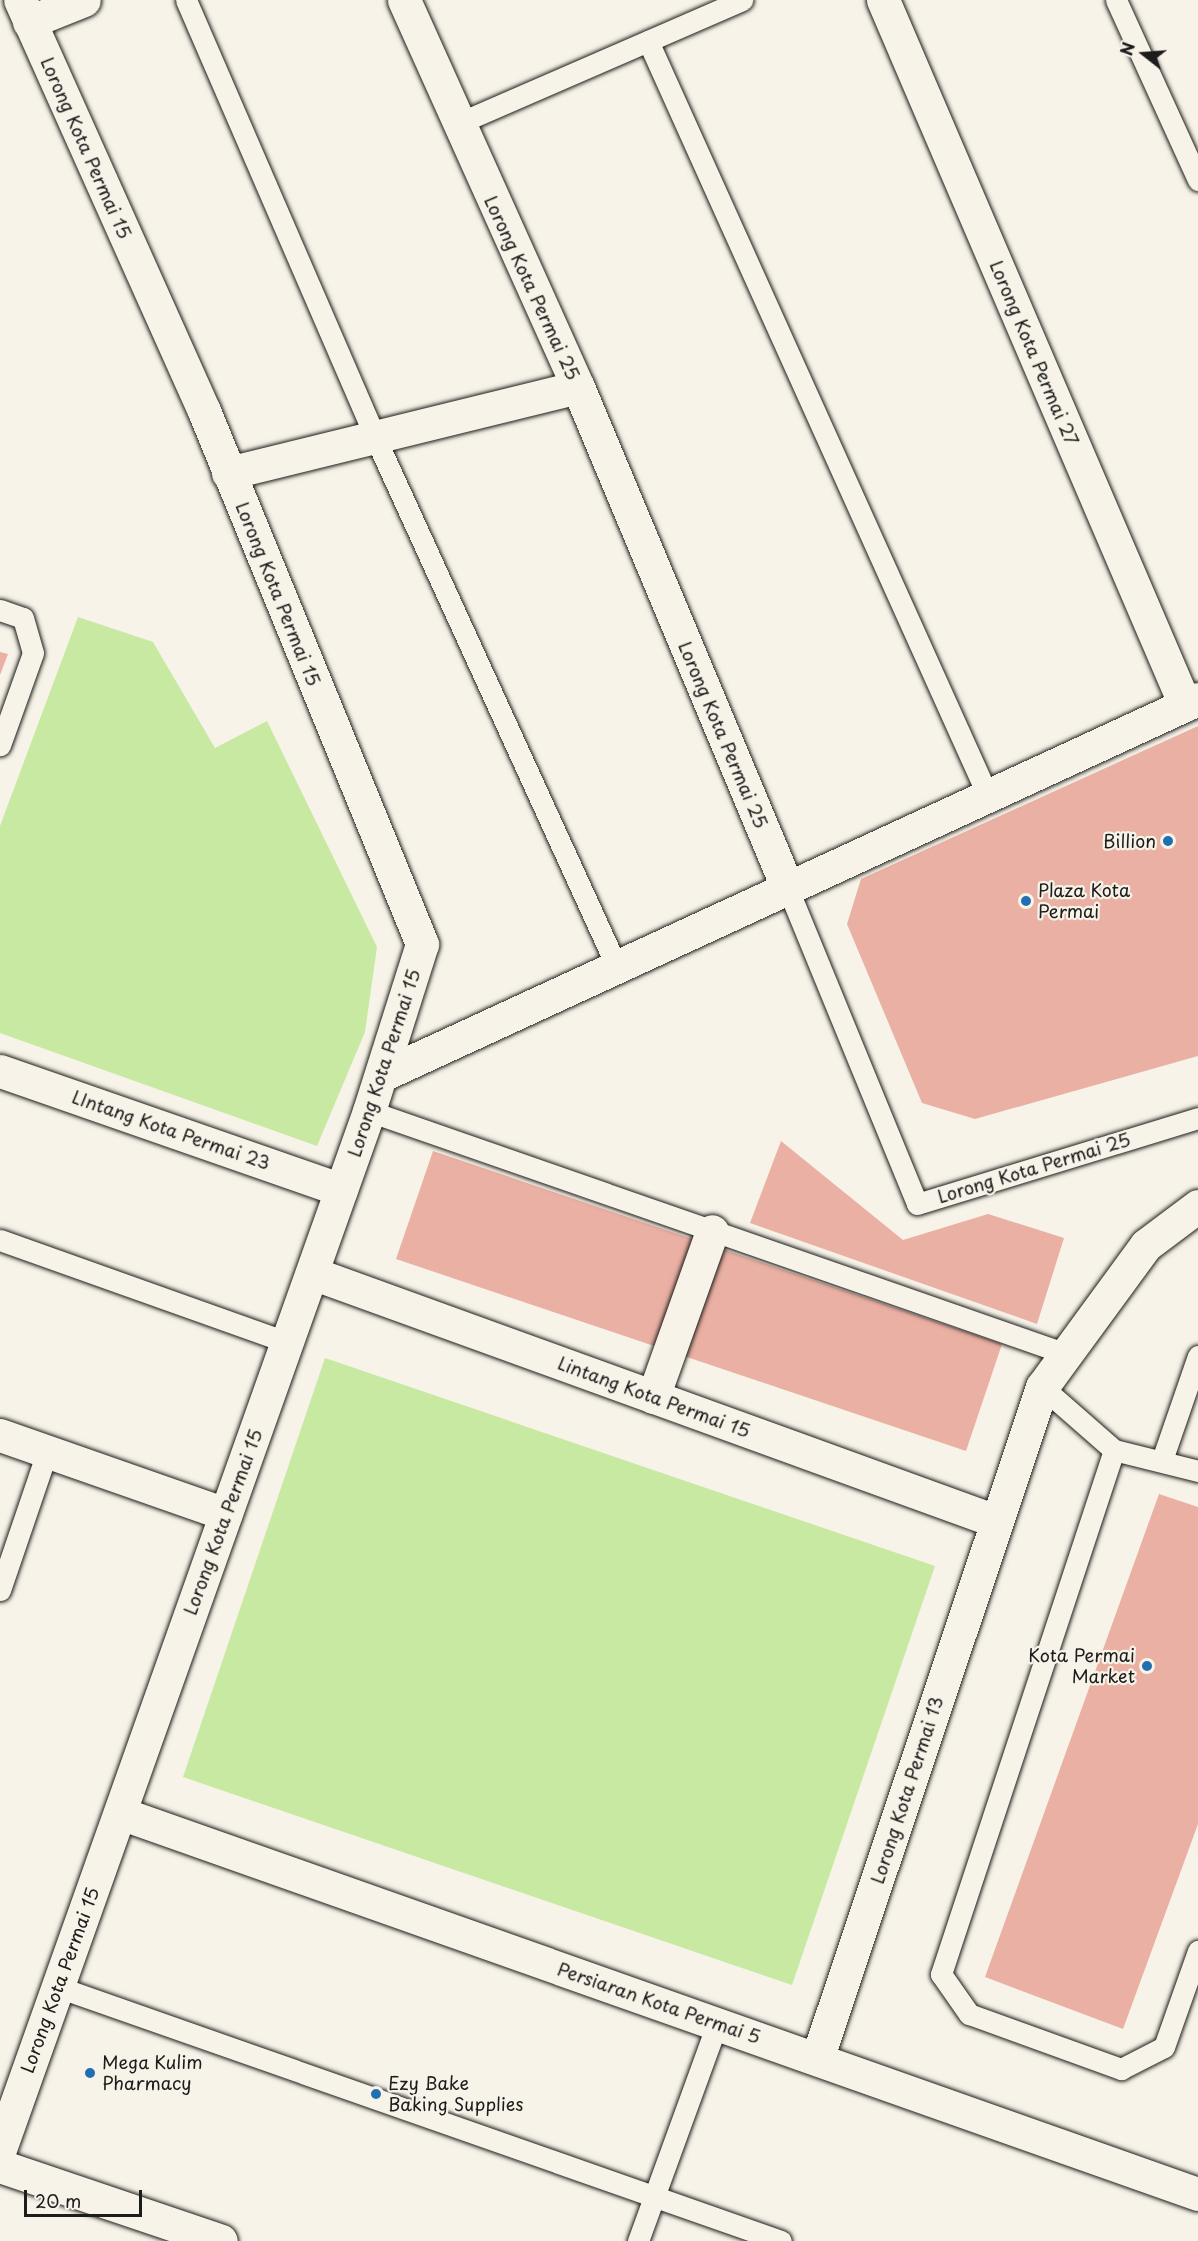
<!DOCTYPE html>
<style>
body{margin:0}
#map{position:relative;width:1198px;height:2241px;overflow:hidden;background:#f7f3e8;font-family:"Playpen Sans",sans-serif}
div>[style]{position:absolute}
.green>*{inset:0;background:#c8e9a1}
.building>*{inset:0;background:#eab0a3}
.roads{filter:drop-shadow(0 0 2px #1c1c1c) drop-shadow(0 0 2px #1c1c1c)}
.service>*{height:21px;margin:-10.5px;padding:0 10.5px;transform-origin:10.5px;border-radius:10.5px;background:#f7f3e8}
.minor>*{height:33px;margin:-16.5px;padding:0 16.5px;transform-origin:16.5px;border-radius:16.5px;background:#f7f3e8}
.dots>*{width:16px;height:16px;translate:-50% -50%;box-sizing:border-box;border:3px solid #f7f3e8;border-radius:50%}
span{translate:-50% -50%;white-space:nowrap;text-align:center;line-height:1.15;-webkit-text-stroke:4.5px #f7f3e8;paint-order:stroke}
.street-label{font-size:18px;color:#1c1c1c}
.poi-label{font-size:18px;color:#1c1c1c}
.right{translate:-100% -50%;text-align:right}
.left{translate:0 -50%;text-align:left}
.north{position:absolute;left:1114px;top:24px;width:60px;height:60px;-webkit-text-stroke:4px #f7f3e8;paint-order:stroke;rotate:287deg;font-size:16px;font-weight:700;line-height:24px;text-align:center;color:#1c1c1c}
.north::after{content:'';display:block;margin:auto;width:21px;height:27px;background:#1c1c1c;clip-path:polygon(50% 0,100% 100%,50% 72%,0 100%)}
.scale{position:absolute;left:24px;top:2190px;width:118px;height:27px;box-sizing:border-box;border:3px solid #1c1c1c;border-top:0;padding-left:8px;font-size:18px;line-height:21px;white-space:nowrap;color:#1c1c1c;-webkit-text-stroke:4px #f7f3e8;paint-order:stroke}
</style>
<div id="map">
<div class="green">
<i style="clip-path:polygon(78px 617px,153px 642px,215px 748px,267px 721px,377px 947px,365px 1032px,317px 1146px,0 1033px,0 826px)"></i>
<i style="clip-path:polygon(325px 1358px,935px 1566px,792px 1985px,183px 1777px)"></i>
</div>
<div class="building">
<i style="clip-path:polygon(0 652px,8px 654px,0 675px)"></i>
<i style="clip-path:polygon(1198px 726px,1198px 1056px,975px 1119px,922px 1103px,847px 924px,861px 879px)"></i>
<i style="clip-path:polygon(781px 1141px,903px 1240px,988px 1214px,1064px 1238px,1037px 1324px,750px 1223px)"></i>
<i style="clip-path:polygon(433px 1151px,1002px 1344px,966px 1451px,396px 1259px)"></i>
<i style="clip-path:polygon(1159px 1494px,1198px 1507px,1198px 1824px,1123px 2029px,985px 1977px)"></i>
</div>
<div class="roads">
<div class="service">
<i style="left:186px;top:0;width:474px;rotate:66.6deg"></i>
<i style="left:374px;top:435px;width:583px;rotate:65.46deg"></i>
<i style="left:1116px;top:0;width:198px;rotate:65.5deg"></i>
<i style="left:648px;top:41px;width:828px;rotate:65.76deg"></i>
<i style="left:457px;top:124px;width:311px;rotate:-23.5deg"></i>
<i style="left:0;top:610px;width:24px;rotate:19deg"></i>
<i style="left:23px;top:618px;width:36px;rotate:74deg"></i>
<i style="left:33px;top:653px;width:98px;rotate:109.7deg"></i>
<i style="left:788px;top:889px;width:340px;rotate:67.7deg"></i>
<i style="left:917px;top:1204px;width:294px;rotate:-17deg"></i>
<i style="left:369px;top:1111px;width:736px;rotate:19.2deg"></i>
<i style="left:0;top:1240px;width:305px;rotate:19.6deg"></i>
<i style="left:1042px;top:1387px;width:96px;rotate:41.2deg"></i>
<i style="left:1114px;top:1450px;width:552px;rotate:108.27deg"></i>
<i style="left:941px;top:1974px;width:49px;rotate:55deg"></i>
<i style="left:969px;top:2014px;width:162px;rotate:19.9deg"></i>
<i style="left:1121px;top:2069px;width:48px;rotate:-27.1deg"></i>
<i style="left:1164px;top:2047px;width:102px;rotate:-70.5deg"></i>
<i style="left:1114px;top:1450px;width:87px;rotate:14deg"></i>
<i style="left:1162px;top:1460px;width:110px;rotate:-70.9deg"></i>
<i style="left:0;top:1590px;width:146px;rotate:-71.2deg"></i>
<i style="left:58px;top:1987px;width:766px;rotate:19.36deg"></i>
<i style="left:638px;top:2241px;width:231px;rotate:-70deg"></i>
</div>
<div class="minor">
<i style="left:404px;top:0;width:424px;rotate:65.8deg"></i>
<i style="left:578px;top:387px;width:544px;rotate:67.3deg"></i>
<i style="left:883px;top:0;width:767px;rotate:66.81deg"></i>
<i style="left:29px;top:22px;width:59px;rotate:-21.8deg"></i>
<i style="left:228px;top:473px;width:360px;rotate:-13.8deg"></i>
<i style="left:0;top:1071px;width:361px;rotate:19.2deg"></i>
<i style="left:382px;top:1075px;width:898px;rotate:-24.74deg"></i>
<i style="left:312px;top:1273px;width:728px;rotate:19.93deg"></i>
<i style="left:653px;top:1397px;width:176px;rotate:-70.4deg"></i>
<i style="left:0;top:1435px;width:239px;rotate:19.3deg"></i>
<i style="left:120px;top:1813px;width:1143px;rotate:19.47deg"></i>
<i style="left:817px;top:2059px;width:709px;rotate:-71.49deg"></i>
<i style="left:1042px;top:1387px;width:176px;rotate:-53.8deg"></i>
<i style="left:1146px;top:1245px;width:65px;rotate:-36.9deg"></i>
<i style="left:0;top:2149px;width:1102px;rotate:-70.43deg"></i>
<i style="left:369px;top:1111px;width:175px;rotate:-72.4deg"></i>
<i style="left:422px;top:944px;width:576px;rotate:-112.24deg"></i>
<i style="left:204px;top:411px;width:450px;rotate:-114.1deg"></i>
<i style="left:0;top:2166px;width:233px;rotate:18.7deg"></i>
</div>
</div>
<div class="dots">
<i style="left:1168px;top:841px;background:#1f6fb2"></i>
<i style="left:1026px;top:901px;background:#1f6fb2"></i>
<i style="left:1147px;top:1666px;background:#1f6fb2"></i>
<i style="left:90px;top:2073px;background:#1f6fb2"></i>
<i style="left:376px;top:2094px;background:#1f6fb2"></i>
</div>
<div class="street-label">
<span style="left:86px;top:148px;rotate:66deg">Lorong Kota Permai 15</span>
<span style="left:532px;top:288px;rotate:65deg">Lorong Kota Permai 25</span>
<span style="left:1034px;top:353px;rotate:67deg">Lorong Kota Permai 27</span>
<span style="left:278px;top:594px;rotate:68deg">Lorong Kota Permai 15</span>
<span style="left:723px;top:735px;rotate:67deg">Lorong Kota Permai 25</span>
<span style="left:384px;top:1063px;rotate:-72deg">Lorong Kota Permai 15</span>
<span style="left:171px;top:1130px;rotate:19deg">LIntang Kota Permai 23</span>
<span style="left:1034px;top:1168px;rotate:-17deg">Lorong Kota Permai 25</span>
<span style="left:654px;top:1397px;rotate:20deg">Lintang Kota Permai 15</span>
<span style="left:223px;top:1522px;rotate:-70deg">Lorong Kota Permai 15</span>
<span style="left:907px;top:1790px;rotate:-72deg">Lorong Kota Permai 13</span>
<span style="left:60px;top:1980px;rotate:-70deg">Lorong Kota Permai 15</span>
<span style="left:659px;top:2003px;rotate:19deg">Persiaran Kota Permai 5</span>
</div>
<div class="poi-label">
<span class="right" style="left:1156px;top:841px">Billion</span>
<span class="left" style="left:1038px;top:901px">Plaza Kota<br>Permai</span>
<span class="right" style="left:1135px;top:1666px">Kota Permai<br>Market</span>
<span class="left" style="left:102px;top:2073px">Mega Kulim<br>Pharmacy</span>
<span class="left" style="left:388px;top:2094px">Ezy Bake<br>Baking Supplies</span>
</div>
<div class="north">N</div>
<div class="scale">20 m</div>
</div>
